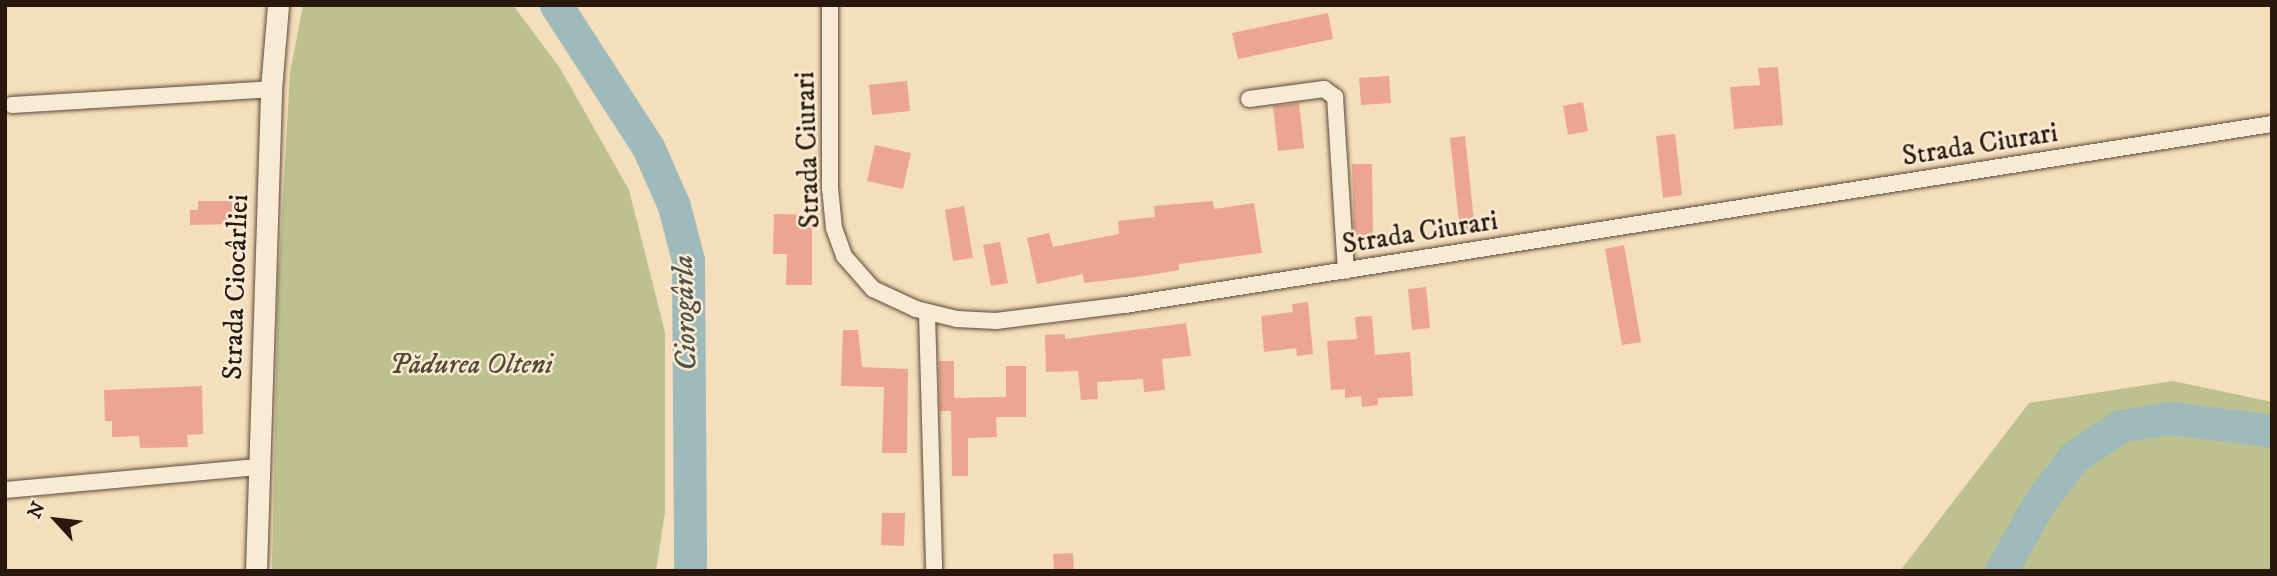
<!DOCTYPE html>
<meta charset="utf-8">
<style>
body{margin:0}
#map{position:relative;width:2277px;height:576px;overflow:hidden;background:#f5debc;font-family:"IM FELL DW Pica",serif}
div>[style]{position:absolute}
.green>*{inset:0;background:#bdc18f}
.river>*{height:33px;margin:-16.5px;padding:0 16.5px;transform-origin:16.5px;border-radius:16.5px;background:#9fbaba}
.building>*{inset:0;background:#eba591}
.roads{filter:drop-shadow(0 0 2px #5c4a39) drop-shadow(0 0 2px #5c4a39)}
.street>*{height:16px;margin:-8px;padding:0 8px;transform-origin:8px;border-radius:8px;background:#f8ead3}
.secondary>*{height:21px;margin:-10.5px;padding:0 10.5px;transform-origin:10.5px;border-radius:10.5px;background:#f8ead3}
span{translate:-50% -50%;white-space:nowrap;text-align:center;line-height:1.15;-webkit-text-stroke:5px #f8ead3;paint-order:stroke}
.street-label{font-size:28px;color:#29180d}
.park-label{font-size:28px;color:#554b34;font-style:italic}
.water-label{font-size:30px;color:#52514a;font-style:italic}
.frame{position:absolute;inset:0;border:7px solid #29180d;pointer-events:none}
.north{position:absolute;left:21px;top:485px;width:70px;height:70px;-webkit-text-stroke:5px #f8ead3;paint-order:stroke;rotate:297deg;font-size:19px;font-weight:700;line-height:28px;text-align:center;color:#29180d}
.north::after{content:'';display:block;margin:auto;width:24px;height:32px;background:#29180d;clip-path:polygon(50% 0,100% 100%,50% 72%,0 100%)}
</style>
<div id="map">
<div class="green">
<i style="clip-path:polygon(303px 5px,513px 5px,560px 68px,629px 190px,665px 332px,665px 512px,656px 571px,272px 571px,278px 285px,290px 73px)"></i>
<i style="clip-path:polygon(2173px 381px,2272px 402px,2272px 571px,1900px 571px,2029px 403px)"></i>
</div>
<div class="river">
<i style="left:556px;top:5px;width:169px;rotate:57.1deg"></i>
<i style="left:648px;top:147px;width:64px;rotate:66.2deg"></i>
<i style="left:674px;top:206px;width:56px;rotate:75.5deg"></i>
<i style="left:688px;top:260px;width:311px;rotate:89.6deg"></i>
<i style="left:2001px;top:571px;width:74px;rotate:-61deg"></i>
<i style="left:2037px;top:506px;width:60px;rotate:-53.1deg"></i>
<i style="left:2073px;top:458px;width:58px;rotate:-33.7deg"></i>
<i style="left:2121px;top:426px;width:51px;rotate:-9.1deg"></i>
<i style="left:2171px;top:418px;width:102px;rotate:7.3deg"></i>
</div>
<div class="building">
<i style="clip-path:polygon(1328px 13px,1333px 39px,1238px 59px,1232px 33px)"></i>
<i style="clip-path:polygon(1778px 67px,1783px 125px,1734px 129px,1730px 87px,1760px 85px,1758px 68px)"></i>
<i style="clip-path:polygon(1389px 76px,1391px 103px,1361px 105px,1359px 78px)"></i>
<i style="clip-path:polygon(907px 81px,910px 111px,872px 115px,869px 85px)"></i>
<i style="clip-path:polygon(1583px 102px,1588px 131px,1568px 135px,1563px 106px)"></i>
<i style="clip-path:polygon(1299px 103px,1304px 148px,1278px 151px,1273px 106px)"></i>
<i style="clip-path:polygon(1675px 134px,1682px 195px,1663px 198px,1656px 136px)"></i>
<i style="clip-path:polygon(1465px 136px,1475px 231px,1460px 232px,1450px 138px)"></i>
<i style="clip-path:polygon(875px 145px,911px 153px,903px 189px,867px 181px)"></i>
<i style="clip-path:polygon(1352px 164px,1372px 164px,1373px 235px,1354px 235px)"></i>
<i style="clip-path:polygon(198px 201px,232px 201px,232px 224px,190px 225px,190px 210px,198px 210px)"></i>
<i style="clip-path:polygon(1213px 201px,1214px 209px,1254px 203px,1262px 253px,1179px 264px,1179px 270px,1144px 276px,1084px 283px,1083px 274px,1037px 284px,1027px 238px,1049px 233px,1053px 247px,1119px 234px,1118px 221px,1155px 217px,1154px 206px)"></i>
<i style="clip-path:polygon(964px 206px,973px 258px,953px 261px,945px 210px)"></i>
<i style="clip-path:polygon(774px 214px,812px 215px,812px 285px,786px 285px,787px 254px,773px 254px)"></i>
<i style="clip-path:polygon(1000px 242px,1008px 283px,991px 286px,983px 245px)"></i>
<i style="clip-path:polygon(1624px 245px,1641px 342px,1622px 345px,1605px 249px)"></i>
<i style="clip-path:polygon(1426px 287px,1430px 328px,1412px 330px,1408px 289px)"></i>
<i style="clip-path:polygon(1308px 302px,1313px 354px,1297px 356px,1296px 348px,1264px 352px,1261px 316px,1293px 312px,1292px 304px)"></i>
<i style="clip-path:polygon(1372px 316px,1375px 355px,1410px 352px,1413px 396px,1378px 398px,1378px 405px,1362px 407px,1361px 396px,1345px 398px,1345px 389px,1331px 390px,1327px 341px,1357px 339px,1355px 317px)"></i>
<i style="clip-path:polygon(1186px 323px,1191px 356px,1162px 359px,1165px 390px,1144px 392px,1143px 379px,1097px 382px,1098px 399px,1081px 400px,1078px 371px,1046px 372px,1045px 335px,1065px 334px,1065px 339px)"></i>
<i style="clip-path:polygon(843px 330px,858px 330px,862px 367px,908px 369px,907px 453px,882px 453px,884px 387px,841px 386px)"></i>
<i style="clip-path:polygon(939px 361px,954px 361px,954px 398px,1006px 397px,1006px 366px,1026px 366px,1026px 417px,996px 417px,997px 437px,968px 438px,968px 476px,952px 476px,951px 411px,940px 411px)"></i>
<i style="clip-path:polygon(202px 386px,203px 434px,187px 435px,188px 447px,140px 448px,139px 436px,112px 437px,112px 421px,105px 421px,104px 390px)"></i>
<i style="clip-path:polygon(882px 513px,905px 513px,904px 546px,881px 545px)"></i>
<i style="clip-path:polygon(1073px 553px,1074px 571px,1054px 571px,1053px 554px)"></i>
</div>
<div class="roads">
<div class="street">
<i style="left:830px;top:5px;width:183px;rotate:90deg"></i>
<i style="left:830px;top:188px;width:40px;rotate:84.3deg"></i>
<i style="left:834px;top:228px;width:30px;rotate:70deg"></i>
<i style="left:844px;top:256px;width:44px;rotate:48.7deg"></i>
<i style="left:873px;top:289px;width:47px;rotate:24.9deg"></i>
<i style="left:916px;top:309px;width:42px;rotate:13.7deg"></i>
<i style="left:957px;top:319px;width:39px;rotate:3deg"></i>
<i style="left:996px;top:321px;width:130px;rotate:-7.1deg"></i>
<i style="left:1125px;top:305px;width:1161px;rotate:-8.97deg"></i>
<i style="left:1249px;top:99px;width:76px;rotate:-7.6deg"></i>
<i style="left:1324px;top:89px;width:14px;rotate:36deg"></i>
<i style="left:1335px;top:97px;width:174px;rotate:86.4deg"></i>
<i style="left:12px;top:105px;width:259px;rotate:-3.5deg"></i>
<i style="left:927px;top:313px;width:258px;rotate:88.4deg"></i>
<i style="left:5px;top:490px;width:254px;rotate:-5.2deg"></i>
</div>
<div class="secondary">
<i style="left:256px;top:571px;width:482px;rotate:-88.2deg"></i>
<i style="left:271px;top:89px;width:84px;rotate:-85.2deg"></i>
</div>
</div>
<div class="street-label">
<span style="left:1980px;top:145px;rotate:-9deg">Strada Ciurari</span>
<span style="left:808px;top:150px;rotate:-92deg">Strada Ciurari</span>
<span style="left:1420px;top:233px;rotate:-9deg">Strada Ciurari</span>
<span style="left:236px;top:287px;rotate:-88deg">Strada Ciocârliei</span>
</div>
<div class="park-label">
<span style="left:471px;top:365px">Pădurea Olteni</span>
</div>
<div class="water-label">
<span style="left:686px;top:313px;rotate:-92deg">Ciorogârla</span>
</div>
<div class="frame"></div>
<div class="north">N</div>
</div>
